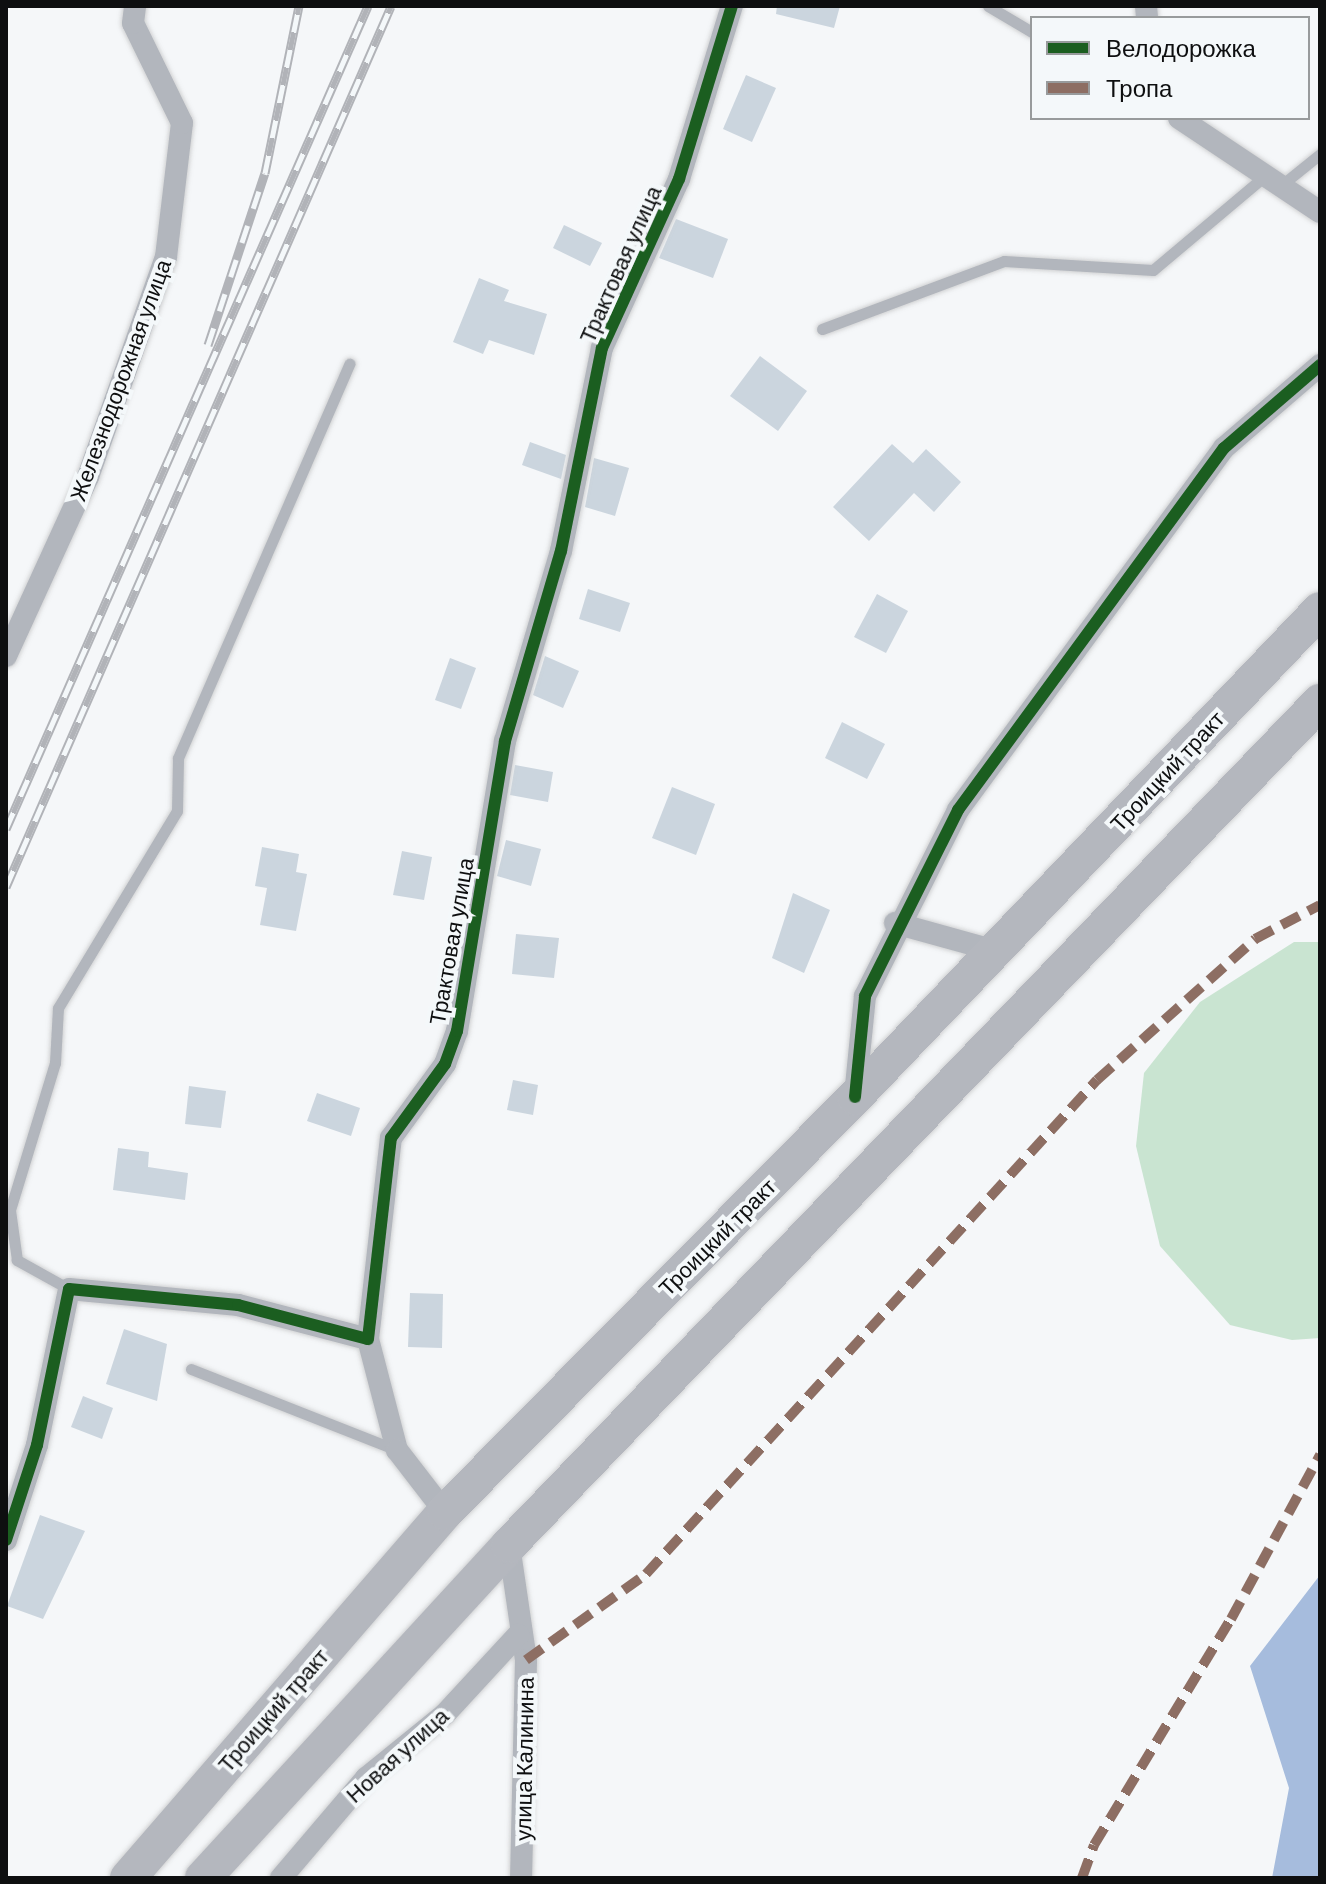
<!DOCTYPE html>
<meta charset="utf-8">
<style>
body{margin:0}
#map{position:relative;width:1326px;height:1884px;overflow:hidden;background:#f5f7f9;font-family:Barlow,sans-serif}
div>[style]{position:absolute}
.green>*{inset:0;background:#c9e4d1}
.water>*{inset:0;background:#a6bcdd}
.building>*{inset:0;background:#cbd5de}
.roads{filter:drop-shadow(0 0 2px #d1d2d3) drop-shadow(0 0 2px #d1d2d3)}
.service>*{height:11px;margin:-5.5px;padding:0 5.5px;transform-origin:5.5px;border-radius:5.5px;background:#b2b6bd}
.minor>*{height:22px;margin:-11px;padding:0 11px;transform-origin:11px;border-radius:11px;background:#b2b6bd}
.primary>*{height:36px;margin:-18px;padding:0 18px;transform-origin:18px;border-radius:18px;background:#b4b7be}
.rail>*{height:9px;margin-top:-4.5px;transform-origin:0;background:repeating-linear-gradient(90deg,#f4f8fa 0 18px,#b1b3b8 0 36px);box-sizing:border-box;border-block:2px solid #b1b3b8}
.quiet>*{height:10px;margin-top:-5px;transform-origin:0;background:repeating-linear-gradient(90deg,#8d6e63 0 20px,transparent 0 30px)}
.cycleway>*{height:12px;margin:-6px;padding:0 6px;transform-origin:6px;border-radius:6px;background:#1b5e20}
span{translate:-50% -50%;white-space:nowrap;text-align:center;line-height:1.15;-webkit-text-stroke:8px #f4f8fa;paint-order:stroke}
.street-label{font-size:22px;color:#0e0f10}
.frame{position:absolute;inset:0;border:8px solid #0e0f10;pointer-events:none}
.legend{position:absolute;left:1030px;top:16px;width:280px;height:104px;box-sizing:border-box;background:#f4f8fa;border:2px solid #989b9c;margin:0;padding:10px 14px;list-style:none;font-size:24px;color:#0e0f10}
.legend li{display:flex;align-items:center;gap:16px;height:40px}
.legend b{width:40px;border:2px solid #989b9c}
</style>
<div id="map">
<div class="green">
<i style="clip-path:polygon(1294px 942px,1320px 942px,1320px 1338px,1292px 1340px,1230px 1325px,1160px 1246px,1136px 1146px,1144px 1073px,1200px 1002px)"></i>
</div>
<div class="water">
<i style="clip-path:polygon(1320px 1575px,1320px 1878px,1272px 1878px,1289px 1788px,1250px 1666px)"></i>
</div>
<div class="building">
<i style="clip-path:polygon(777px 6px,840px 6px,834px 28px,776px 14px)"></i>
<i style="clip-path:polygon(746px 75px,776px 88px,752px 142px,723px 129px)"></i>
<i style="clip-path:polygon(676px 219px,728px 239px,713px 278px,659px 258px)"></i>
<i style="clip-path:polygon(564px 225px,602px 243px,590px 266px,553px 248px)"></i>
<i style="clip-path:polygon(479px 278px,509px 290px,504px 301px,547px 314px,534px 355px,489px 340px,483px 354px,453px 342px)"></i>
<i style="clip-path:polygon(760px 356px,807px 391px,778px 431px,730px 396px)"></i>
<i style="clip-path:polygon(530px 442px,566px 455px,561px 479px,522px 465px)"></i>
<i style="clip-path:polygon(892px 444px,913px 463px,926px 449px,961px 482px,934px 512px,914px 493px,869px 541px,833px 507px)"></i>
<i style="clip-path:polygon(594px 458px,629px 468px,615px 516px,585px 507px)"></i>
<i style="clip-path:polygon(588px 589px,630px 603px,620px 632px,579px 619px)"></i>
<i style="clip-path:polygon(877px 594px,908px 611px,886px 653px,854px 637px)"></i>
<i style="clip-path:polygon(545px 656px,579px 671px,563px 708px,533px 695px)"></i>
<i style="clip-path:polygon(450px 658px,476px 668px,461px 709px,435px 700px)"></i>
<i style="clip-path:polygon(842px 722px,885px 744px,867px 779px,825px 758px)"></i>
<i style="clip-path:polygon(515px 765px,553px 772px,548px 802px,510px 795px)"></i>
<i style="clip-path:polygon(672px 787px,715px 804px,696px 855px,652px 838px)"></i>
<i style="clip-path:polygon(506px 840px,541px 849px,531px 886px,497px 876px)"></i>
<i style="clip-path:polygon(262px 847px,299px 854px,296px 872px,307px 874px,296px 931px,260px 925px,267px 888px,255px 886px)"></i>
<i style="clip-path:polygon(402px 851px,432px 857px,424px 900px,393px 895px)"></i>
<i style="clip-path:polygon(793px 893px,830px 910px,804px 973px,772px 958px)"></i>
<i style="clip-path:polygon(516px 934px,559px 938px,554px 978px,512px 974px)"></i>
<i style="clip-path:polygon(513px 1080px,538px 1085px,533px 1115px,507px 1110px)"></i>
<i style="clip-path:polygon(189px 1086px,226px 1091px,221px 1128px,185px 1124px)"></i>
<i style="clip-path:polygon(317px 1093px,360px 1108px,351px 1136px,307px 1121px)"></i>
<i style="clip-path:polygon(118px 1148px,149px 1152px,148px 1167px,188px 1173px,185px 1200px,113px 1190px)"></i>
<i style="clip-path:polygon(410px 1293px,443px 1294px,442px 1348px,408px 1347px)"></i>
<i style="clip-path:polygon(124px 1329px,167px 1344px,157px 1401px,106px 1384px)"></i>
<i style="clip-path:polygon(83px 1396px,113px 1408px,102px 1439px,71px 1427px)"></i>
<i style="clip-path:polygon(40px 1515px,85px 1531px,43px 1619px,7px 1606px)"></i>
</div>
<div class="roads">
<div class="service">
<i style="left:988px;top:6px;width:51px;rotate:30.6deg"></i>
<i style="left:1284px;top:183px;width:46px;rotate:-38.9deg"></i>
<i style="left:822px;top:329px;width:194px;rotate:-20.5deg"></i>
<i style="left:1004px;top:261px;width:149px;rotate:3.5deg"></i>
<i style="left:1153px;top:270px;width:148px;rotate:-40.1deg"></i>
<i style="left:69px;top:1289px;width:60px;rotate:-150.9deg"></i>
<i style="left:17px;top:1260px;width:50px;rotate:-98deg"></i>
<i style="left:10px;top:1210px;width:154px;rotate:-73deg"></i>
<i style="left:55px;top:1063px;width:55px;rotate:-86.9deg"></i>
<i style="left:58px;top:1008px;width:230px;rotate:-58.9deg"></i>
<i style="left:177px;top:811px;width:53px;rotate:-88.9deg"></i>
<i style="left:178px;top:758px;width:430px;rotate:-66.5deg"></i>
<i style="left:191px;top:1369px;width:221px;rotate:21.5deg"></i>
</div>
<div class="minor">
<i style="left:1146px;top:6px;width:12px;rotate:85deg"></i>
<i style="left:1179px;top:118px;width:169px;rotate:33.7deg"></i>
<i style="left:6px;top:656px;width:197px;rotate:-65.4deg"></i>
<i style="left:88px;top:477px;width:233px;rotate:-70.5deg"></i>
<i style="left:166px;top:257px;width:135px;rotate:-83.2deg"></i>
<i style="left:182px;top:123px;width:111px;rotate:-116.1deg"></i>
<i style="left:133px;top:23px;width:17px;rotate:-83deg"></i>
<i style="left:895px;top:923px;width:105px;rotate:15.5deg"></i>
<i style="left:855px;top:1096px;width:100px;rotate:-84.3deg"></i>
<i style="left:865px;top:996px;width:208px;rotate:-63.4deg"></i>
<i style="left:958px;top:810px;width:449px;rotate:-53.7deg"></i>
<i style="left:1224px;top:448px;width:127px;rotate:-40.8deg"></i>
<i style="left:368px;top:1339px;width:115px;rotate:75.4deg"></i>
<i style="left:397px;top:1450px;width:78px;rotate:52.3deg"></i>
<i style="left:6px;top:1540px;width:100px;rotate:-71.9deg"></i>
<i style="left:37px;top:1445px;width:159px;rotate:-78.4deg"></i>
<i style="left:69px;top:1289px;width:170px;rotate:5.4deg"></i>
<i style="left:238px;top:1305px;width:134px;rotate:14.7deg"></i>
<i style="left:368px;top:1339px;width:202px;rotate:-83.5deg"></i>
<i style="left:391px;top:1138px;width:92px;rotate:-53.9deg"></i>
<i style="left:445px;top:1064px;width:35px;rotate:-70deg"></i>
<i style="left:457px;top:1031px;width:294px;rotate:-80.6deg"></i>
<i style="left:505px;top:741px;width:198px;rotate:-73.6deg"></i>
<i style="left:561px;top:551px;width:207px;rotate:-78.6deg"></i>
<i style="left:602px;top:348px;width:186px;rotate:-65.5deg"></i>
<i style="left:679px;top:179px;width:181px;rotate:-73deg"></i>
<i style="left:509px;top:1545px;width:116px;rotate:81.6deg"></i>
<i style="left:526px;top:1660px;width:218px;rotate:91.3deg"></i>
<i style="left:281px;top:1878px;width:131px;rotate:-49.6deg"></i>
<i style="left:366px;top:1778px;width:102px;rotate:-39deg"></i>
<i style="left:445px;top:1714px;width:108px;rotate:-47.3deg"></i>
</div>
<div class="primary">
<i style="left:128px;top:1878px;width:484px;rotate:-49.1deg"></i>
<i style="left:445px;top:1512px;width:583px;rotate:-45.35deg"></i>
<i style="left:855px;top:1097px;width:673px;rotate:-46.32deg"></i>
<i style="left:203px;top:1878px;width:452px;rotate:-47.4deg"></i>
<i style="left:509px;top:1545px;width:1170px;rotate:-46.11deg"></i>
</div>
</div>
<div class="rail">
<i style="left:208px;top:345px;width:181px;rotate:-71.7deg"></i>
<i style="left:265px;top:173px;width:170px;rotate:-78.5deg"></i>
<i style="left:6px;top:829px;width:899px;rotate:-66.26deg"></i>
<i style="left:6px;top:887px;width:961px;rotate:-66.39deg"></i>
</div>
<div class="quiet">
<i style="left:526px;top:1660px;width:148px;rotate:-35.6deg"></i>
<i style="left:646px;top:1574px;width:669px;rotate:-47.61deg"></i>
<i style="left:1097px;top:1080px;width:212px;rotate:-41.7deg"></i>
<i style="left:1255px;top:939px;width:73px;rotate:-27.6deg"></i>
<i style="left:1082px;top:1878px;width:35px;rotate:-70deg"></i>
<i style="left:1094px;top:1845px;width:264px;rotate:-58.8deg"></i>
<i style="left:1231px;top:1619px;width:187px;rotate:-61.5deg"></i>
</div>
<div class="cycleway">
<i style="left:855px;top:1097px;width:101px;rotate:-84.3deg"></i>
<i style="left:865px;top:996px;width:208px;rotate:-63.4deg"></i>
<i style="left:958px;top:810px;width:449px;rotate:-53.7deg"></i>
<i style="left:1224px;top:448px;width:127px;rotate:-40.8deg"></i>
<i style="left:6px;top:1540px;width:100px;rotate:-71.9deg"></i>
<i style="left:37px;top:1445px;width:159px;rotate:-78.4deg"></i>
<i style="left:69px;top:1289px;width:170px;rotate:5.4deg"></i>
<i style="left:238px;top:1305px;width:134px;rotate:14.7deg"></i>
<i style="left:368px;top:1339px;width:202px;rotate:-83.5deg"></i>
<i style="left:391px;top:1138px;width:92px;rotate:-53.9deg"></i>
<i style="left:445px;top:1064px;width:35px;rotate:-70deg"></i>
<i style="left:457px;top:1031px;width:294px;rotate:-80.6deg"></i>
<i style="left:505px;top:741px;width:198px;rotate:-73.6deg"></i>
<i style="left:561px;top:551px;width:207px;rotate:-78.6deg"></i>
<i style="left:602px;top:348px;width:186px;rotate:-65.5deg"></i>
<i style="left:679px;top:179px;width:181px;rotate:-73deg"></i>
</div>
<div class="street-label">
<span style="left:620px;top:264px;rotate:-66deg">Трактовая улица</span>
<span style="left:120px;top:380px;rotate:-70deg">Железнодорожная улица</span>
<span style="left:1167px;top:771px;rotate:-47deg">Троицкий тракт</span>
<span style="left:451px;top:941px;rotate:-80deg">Трактовая улица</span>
<span style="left:717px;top:1237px;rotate:-45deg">Троицкий тракт</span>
<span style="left:273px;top:1710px;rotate:-49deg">Троицкий тракт</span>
<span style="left:397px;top:1755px;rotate:-42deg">Новая улица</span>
<span style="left:524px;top:1759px;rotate:-89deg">улица Калинина</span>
</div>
<div class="frame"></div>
<ul class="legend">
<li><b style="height:10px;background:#1b5e20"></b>Велодорожка</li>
<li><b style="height:10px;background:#8d6e63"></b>Тропа</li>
</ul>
</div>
